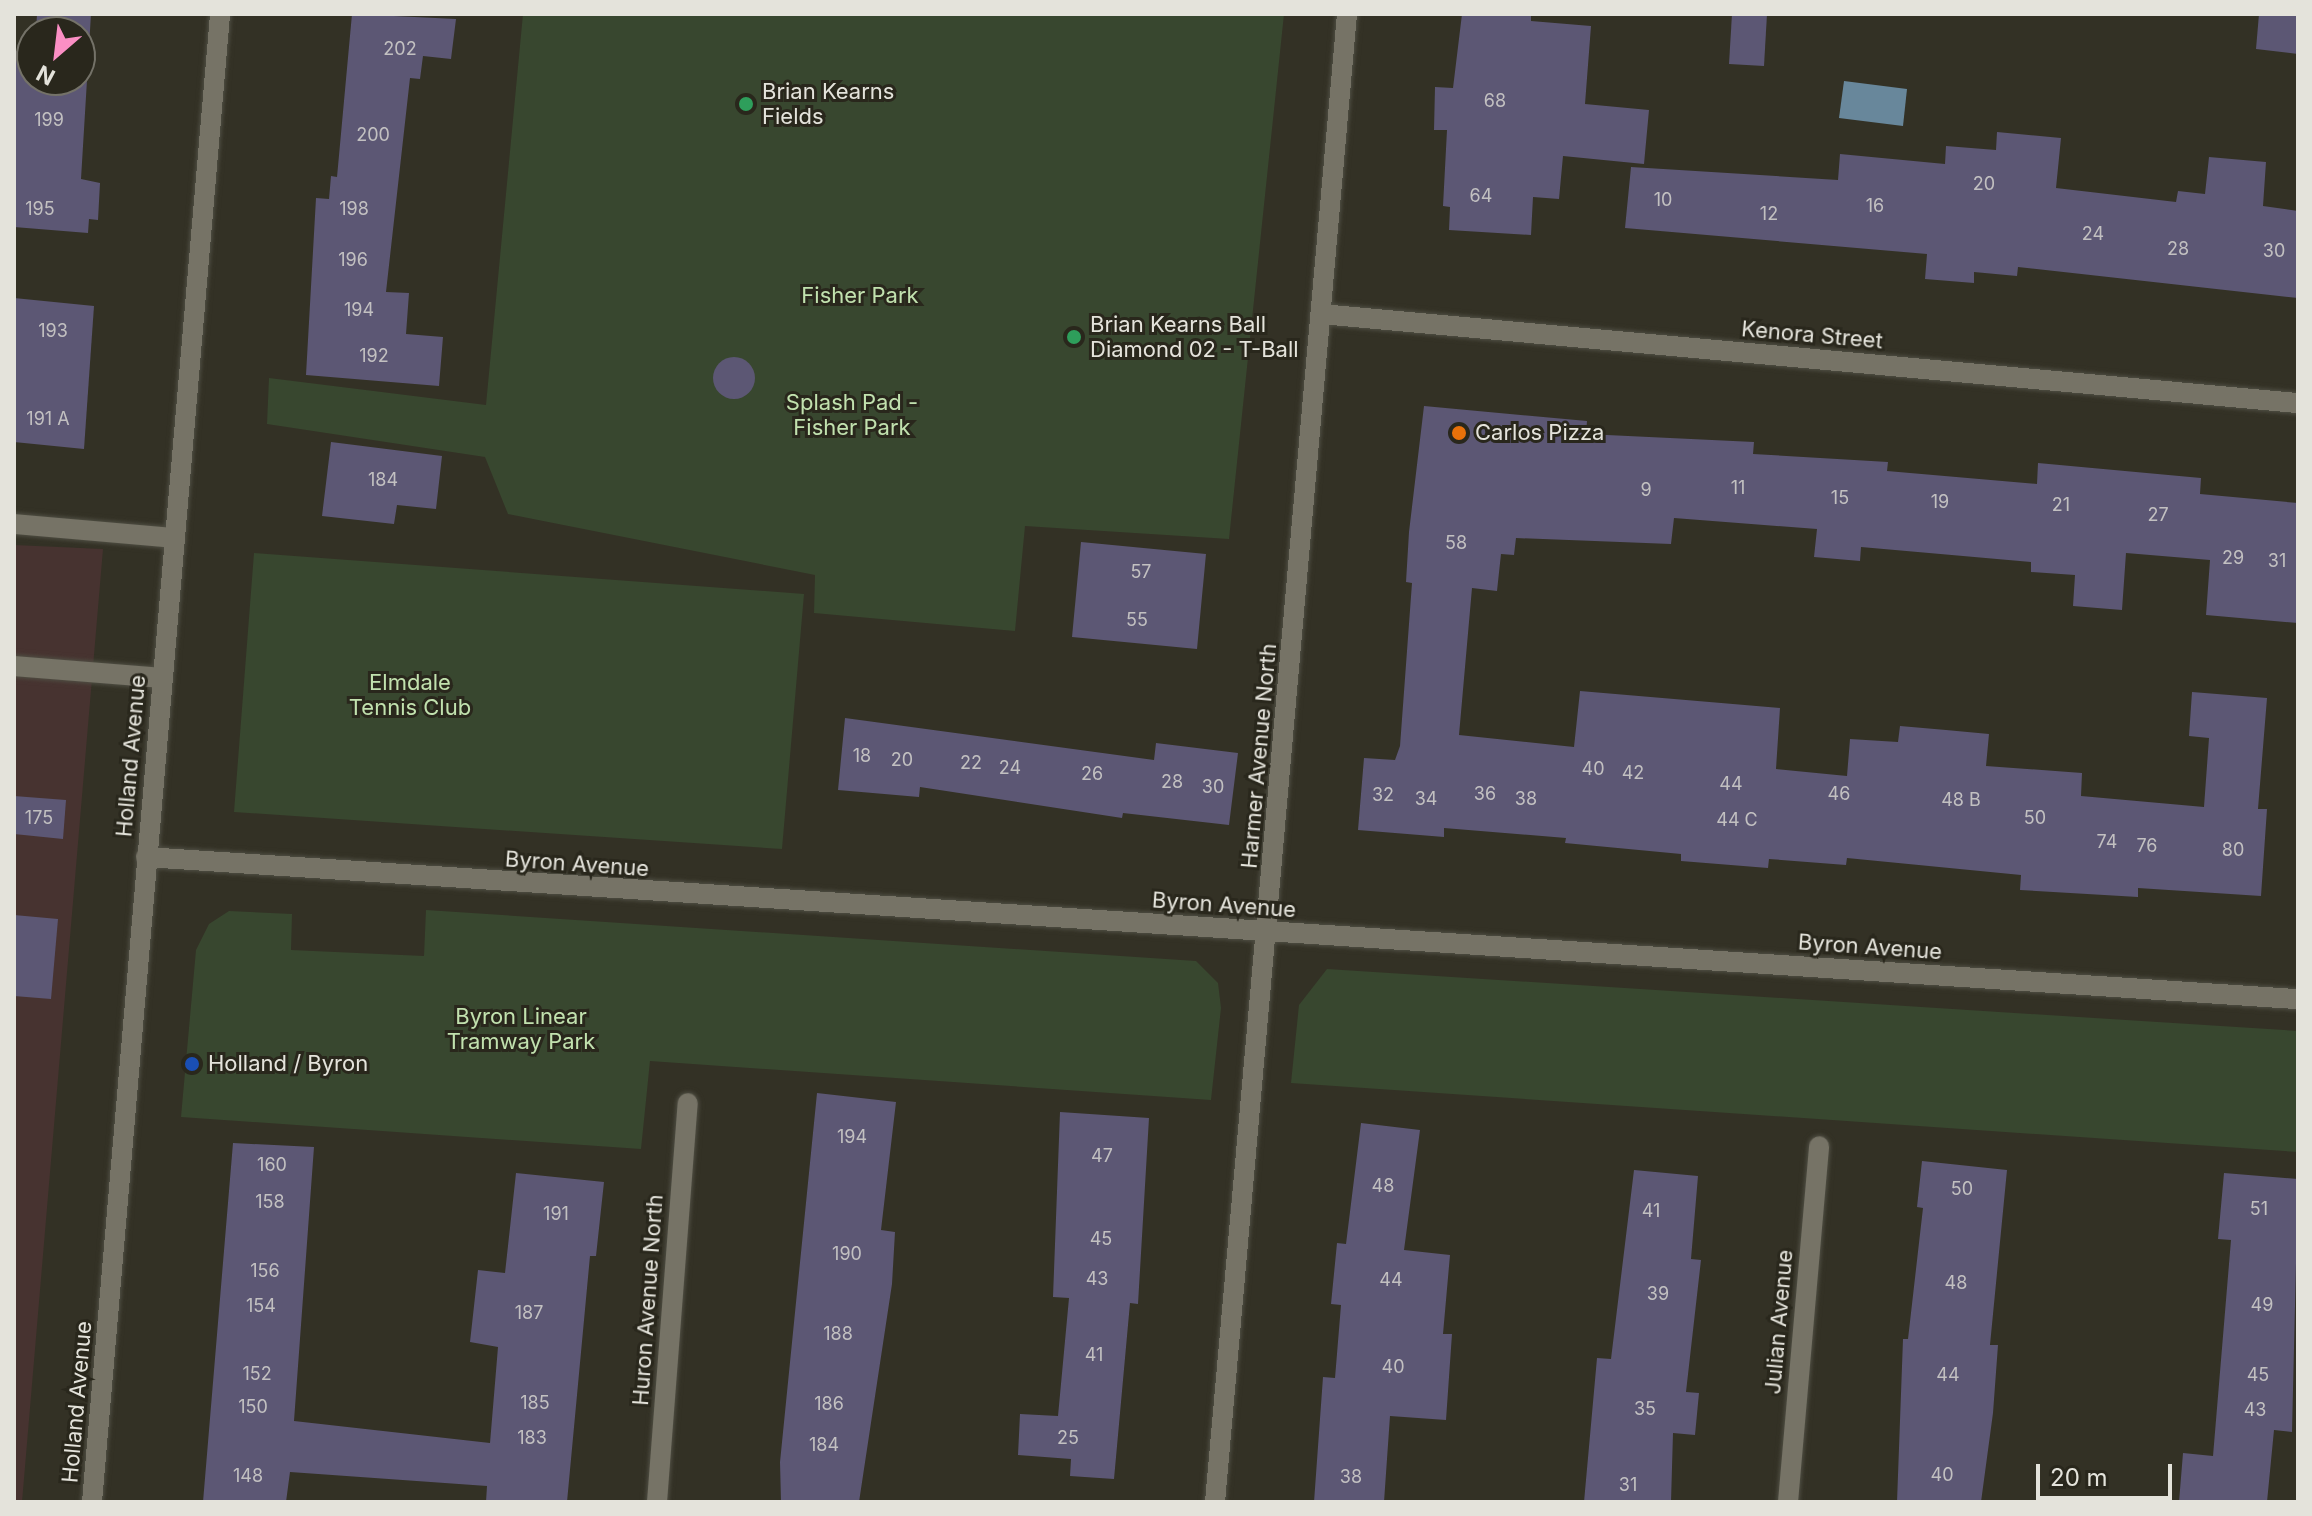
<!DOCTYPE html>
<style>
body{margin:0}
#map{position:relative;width:2312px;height:1516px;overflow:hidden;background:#333125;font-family:Inter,sans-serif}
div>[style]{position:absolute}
.commercial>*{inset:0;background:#473330}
.green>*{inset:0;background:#38472f}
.water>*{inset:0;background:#68879b}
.building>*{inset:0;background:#5c5774}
.round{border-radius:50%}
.roads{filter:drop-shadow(0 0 2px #4f4e43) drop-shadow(0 0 2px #4f4e43)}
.minor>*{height:20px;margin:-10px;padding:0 10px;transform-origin:10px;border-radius:10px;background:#767366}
.dots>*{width:22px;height:22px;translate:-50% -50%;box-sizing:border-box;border:4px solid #29271c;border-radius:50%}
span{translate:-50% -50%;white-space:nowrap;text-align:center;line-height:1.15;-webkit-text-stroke:6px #29271c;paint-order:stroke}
.number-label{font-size:18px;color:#c2c0c1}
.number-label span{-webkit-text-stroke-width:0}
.poi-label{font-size:22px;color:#e4e3db}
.left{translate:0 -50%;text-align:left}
.park-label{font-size:22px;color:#c1e1ae}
.street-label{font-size:22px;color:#e4e3db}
.frame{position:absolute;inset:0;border:16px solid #e4e3db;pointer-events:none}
.north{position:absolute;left:16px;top:16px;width:80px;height:80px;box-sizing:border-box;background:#29271c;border:2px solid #747268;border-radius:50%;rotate:208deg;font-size:22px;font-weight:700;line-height:32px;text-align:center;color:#e4e3db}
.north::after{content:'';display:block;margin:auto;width:28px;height:36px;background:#fb8fc4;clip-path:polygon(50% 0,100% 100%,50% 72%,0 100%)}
.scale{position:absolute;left:2036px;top:1464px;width:136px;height:36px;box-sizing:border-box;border:4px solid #e4e3db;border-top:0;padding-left:10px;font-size:24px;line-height:28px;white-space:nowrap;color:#e4e3db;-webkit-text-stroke:6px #29271c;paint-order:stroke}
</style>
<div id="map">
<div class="commercial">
<i style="clip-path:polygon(14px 545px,103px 549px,22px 1502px,14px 1502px)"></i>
</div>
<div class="green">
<i style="clip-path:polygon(523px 14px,1284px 14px,1229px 539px,1025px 526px,1015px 631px,814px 613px,815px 575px,508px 514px,485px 457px,267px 424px,269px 378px,486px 405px)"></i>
<i style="clip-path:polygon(254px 553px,804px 594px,782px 849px,234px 812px)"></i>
<i style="clip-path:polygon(426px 910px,1196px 961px,1218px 983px,1221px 1008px,1211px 1100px,650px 1061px,641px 1149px,181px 1117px,196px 950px,209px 924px,229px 911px,292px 914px,291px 950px,424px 956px)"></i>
<i style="clip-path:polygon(1327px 969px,2298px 1031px,2298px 1152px,1291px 1083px,1299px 1005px)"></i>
</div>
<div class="water">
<i style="clip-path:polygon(1844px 81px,1907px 89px,1903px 126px,1839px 118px)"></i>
</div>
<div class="building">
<i style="clip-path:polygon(37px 14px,91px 14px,81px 179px,100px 183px,98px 220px,89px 219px,88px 233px,14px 227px,14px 51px,32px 52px,32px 80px,80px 80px,80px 32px,36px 32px)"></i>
<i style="clip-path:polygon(352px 14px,456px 19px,451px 59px,423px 56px,420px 79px,410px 78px,386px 292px,409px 293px,406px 334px,443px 337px,439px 386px,306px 375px,316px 198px,329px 199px,331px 176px,337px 177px)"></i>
<i style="clip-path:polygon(1462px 14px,1531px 14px,1531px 21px,1591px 26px,1585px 104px,1649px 110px,1644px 164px,1563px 156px,1559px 199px,1533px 197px,1531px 235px,1449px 230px,1450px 207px,1443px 206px,1447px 130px,1434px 130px,1435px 87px,1453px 88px)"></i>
<i style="clip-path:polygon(1732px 14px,1767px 14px,1764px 66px,1729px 64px)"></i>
<i style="clip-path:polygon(2259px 14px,2298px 14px,2298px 54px,2256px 49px)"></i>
<i style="clip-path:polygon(1997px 132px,2061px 138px,2056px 188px,2176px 202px,2178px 191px,2205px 194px,2209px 157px,2266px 162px,2263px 206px,2298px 211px,2298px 298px,2018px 267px,2017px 276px,1974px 272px,1974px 283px,1925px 279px,1927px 254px,1625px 228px,1631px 167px,1838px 180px,1840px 154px,1945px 164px,1946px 146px,1996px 150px)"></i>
<i style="clip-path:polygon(14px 298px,94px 306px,84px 449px,14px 442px)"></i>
<i class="round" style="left:713px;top:357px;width:42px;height:42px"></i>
<i style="clip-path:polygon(1424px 406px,1587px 421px,1586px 434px,1754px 442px,1753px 454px,1888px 462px,1887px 471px,2037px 484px,2038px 463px,2201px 478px,2200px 494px,2298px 503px,2298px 623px,2206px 615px,2210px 560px,2126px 553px,2122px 610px,2073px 606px,2075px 575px,2031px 572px,2031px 562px,1861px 547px,1860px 561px,1814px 557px,1817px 529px,1674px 518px,1671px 544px,1516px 538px,1514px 555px,1501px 554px,1497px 591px,1472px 588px,1459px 735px,1574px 747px,1580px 691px,1780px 708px,1776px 769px,1847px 776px,1850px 739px,1898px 742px,1900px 726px,1946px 730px,1989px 734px,1986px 766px,2082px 773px,2081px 796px,2204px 807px,2209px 738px,2189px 736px,2192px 692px,2267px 698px,2258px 809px,2267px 809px,2261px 896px,2138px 888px,2138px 897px,2020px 890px,2021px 875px,1847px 858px,1846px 865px,1769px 859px,1768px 868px,1681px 861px,1681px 854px,1565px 843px,1566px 838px,1444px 828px,1444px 837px,1358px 830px,1364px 758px,1395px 760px,1400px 746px,1412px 583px,1406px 582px,1409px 532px)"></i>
<i style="clip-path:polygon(331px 442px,442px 456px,436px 509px,397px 505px,394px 524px,322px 516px)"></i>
<i style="clip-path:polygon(1081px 542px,1206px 554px,1197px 649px,1072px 637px)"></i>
<i style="clip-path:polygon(845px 718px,1154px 760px,1156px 743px,1238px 753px,1229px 825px,1123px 813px,1122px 818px,920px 787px,919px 797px,838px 790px)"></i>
<i style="clip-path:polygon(14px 796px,66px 800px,63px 839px,14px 834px)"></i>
<i style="clip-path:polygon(14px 915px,58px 919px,51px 999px,14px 996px)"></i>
<i style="clip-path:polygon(817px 1093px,896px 1102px,881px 1230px,895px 1232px,892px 1284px,859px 1502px,781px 1502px,780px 1462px)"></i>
<i style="clip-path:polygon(1060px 1112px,1149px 1118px,1138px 1304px,1130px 1303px,1114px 1479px,1070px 1476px,1071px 1459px,1018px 1455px,1020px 1414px,1058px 1416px,1069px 1298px,1053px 1297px)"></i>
<i style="clip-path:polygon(1361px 1123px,1420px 1130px,1404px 1250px,1450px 1255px,1443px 1334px,1452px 1334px,1446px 1420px,1390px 1416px,1384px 1502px,1314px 1502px,1323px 1377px,1335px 1378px,1341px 1305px,1331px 1304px,1337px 1243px,1346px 1244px)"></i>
<i style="clip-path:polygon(233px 1143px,314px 1147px,294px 1421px,490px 1443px,498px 1347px,470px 1342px,478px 1270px,505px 1273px,516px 1173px,604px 1182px,596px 1256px,590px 1256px,567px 1502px,486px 1502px,487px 1486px,290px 1472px,286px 1502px,203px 1502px)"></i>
<i style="clip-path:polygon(1922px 1161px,2007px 1170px,1990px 1345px,1998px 1345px,1993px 1413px,1981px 1502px,1897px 1502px,1903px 1339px,1908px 1339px,1923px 1208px,1917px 1207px)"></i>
<i style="clip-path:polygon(1634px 1170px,1698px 1176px,1691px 1259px,1701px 1260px,1686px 1392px,1699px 1393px,1695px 1435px,1673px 1433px,1671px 1502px,1584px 1502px,1597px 1358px,1611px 1359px)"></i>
<i style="clip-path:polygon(2224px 1173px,2298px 1179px,2292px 1432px,2274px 1430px,2267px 1502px,2179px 1502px,2183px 1453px,2213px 1456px,2231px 1240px,2218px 1239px)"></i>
</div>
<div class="roads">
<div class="minor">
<i style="left:1321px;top:314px;width:981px;rotate:5.21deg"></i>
<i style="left:14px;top:524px;width:161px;rotate:5deg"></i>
<i style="left:14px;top:666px;width:149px;rotate:4.6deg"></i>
<i style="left:146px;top:857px;width:2157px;rotate:3.78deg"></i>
<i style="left:92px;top:1502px;width:1493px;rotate:-85.08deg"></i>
<i style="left:657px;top:1502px;width:400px;rotate:-85.6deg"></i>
<i style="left:1215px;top:1502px;width:1494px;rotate:-84.93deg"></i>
<i style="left:1788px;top:1502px;width:357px;rotate:-85deg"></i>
</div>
</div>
<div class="dots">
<i style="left:746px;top:104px;background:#2e9e5b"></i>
<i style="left:1074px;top:337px;background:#2e9e5b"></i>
<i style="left:1459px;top:433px;background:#e8710a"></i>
<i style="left:192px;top:1064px;background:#1a4fb4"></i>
</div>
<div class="number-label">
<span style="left:400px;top:49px">202</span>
<span style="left:1495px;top:101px">68</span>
<span style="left:49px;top:120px">199</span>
<span style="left:373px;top:135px">200</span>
<span style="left:1984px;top:184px">20</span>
<span style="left:1481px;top:196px">64</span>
<span style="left:1663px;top:200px">10</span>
<span style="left:1875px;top:206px">16</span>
<span style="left:40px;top:209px">195</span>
<span style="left:354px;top:209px">198</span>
<span style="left:1769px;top:214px">12</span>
<span style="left:2093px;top:234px">24</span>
<span style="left:2178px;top:249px">28</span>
<span style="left:2274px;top:251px">30</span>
<span style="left:353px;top:260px">196</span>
<span style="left:359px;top:310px">194</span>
<span style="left:53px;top:331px">193</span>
<span style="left:374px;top:356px">192</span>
<span style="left:48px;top:419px">191 A</span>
<span style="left:383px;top:480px">184</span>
<span style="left:1738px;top:488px">11</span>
<span style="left:1646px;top:490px">9</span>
<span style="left:1840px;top:498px">15</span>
<span style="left:1940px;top:502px">19</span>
<span style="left:2061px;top:505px">21</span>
<span style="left:2158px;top:515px">27</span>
<span style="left:1456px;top:543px">58</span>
<span style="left:2233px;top:558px">29</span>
<span style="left:2277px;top:561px">31</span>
<span style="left:1141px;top:572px">57</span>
<span style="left:1137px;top:620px">55</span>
<span style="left:862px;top:756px">18</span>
<span style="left:902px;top:760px">20</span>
<span style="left:971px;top:763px">22</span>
<span style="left:1010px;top:768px">24</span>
<span style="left:1593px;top:769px">40</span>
<span style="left:1633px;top:773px">42</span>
<span style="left:1092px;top:774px">26</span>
<span style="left:1172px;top:782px">28</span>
<span style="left:1731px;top:784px">44</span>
<span style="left:1213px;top:787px">30</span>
<span style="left:1485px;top:794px">36</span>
<span style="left:1839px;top:794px">46</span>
<span style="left:1383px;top:795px">32</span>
<span style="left:1426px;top:799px">34</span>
<span style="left:1526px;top:799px">38</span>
<span style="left:1961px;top:800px">48 B</span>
<span style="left:39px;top:818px">175</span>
<span style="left:2035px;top:818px">50</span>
<span style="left:1737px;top:820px">44 C</span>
<span style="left:2107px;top:842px">74</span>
<span style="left:2147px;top:846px">76</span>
<span style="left:2233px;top:850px">80</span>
<span style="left:852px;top:1137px">194</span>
<span style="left:1102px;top:1156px">47</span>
<span style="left:272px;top:1165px">160</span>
<span style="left:1383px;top:1186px">48</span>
<span style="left:1962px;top:1189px">50</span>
<span style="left:270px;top:1202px">158</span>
<span style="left:2259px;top:1209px">51</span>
<span style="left:1651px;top:1211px">41</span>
<span style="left:556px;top:1214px">191</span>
<span style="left:1101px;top:1239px">45</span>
<span style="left:847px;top:1254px">190</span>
<span style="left:265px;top:1271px">156</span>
<span style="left:1097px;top:1279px">43</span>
<span style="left:1391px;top:1280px">44</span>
<span style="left:1956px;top:1283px">48</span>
<span style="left:1658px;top:1294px">39</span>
<span style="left:2262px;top:1305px">49</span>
<span style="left:261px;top:1306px">154</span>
<span style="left:529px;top:1313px">187</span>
<span style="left:838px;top:1334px">188</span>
<span style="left:1094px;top:1355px">41</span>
<span style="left:1393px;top:1367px">40</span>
<span style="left:257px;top:1374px">152</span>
<span style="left:1948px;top:1375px">44</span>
<span style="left:2258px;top:1375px">45</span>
<span style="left:535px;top:1403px">185</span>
<span style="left:829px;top:1404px">186</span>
<span style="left:253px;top:1407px">150</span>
<span style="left:1645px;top:1409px">35</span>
<span style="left:2255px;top:1410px">43</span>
<span style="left:532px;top:1438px">183</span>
<span style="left:1068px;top:1438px">25</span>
<span style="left:824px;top:1445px">184</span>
<span style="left:1942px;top:1475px">40</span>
<span style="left:248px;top:1476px">148</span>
<span style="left:1351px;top:1477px">38</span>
<span style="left:1628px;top:1485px">31</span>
</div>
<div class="poi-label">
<span class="left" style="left:762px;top:104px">Brian Kearns<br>Fields</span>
<span class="left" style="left:1090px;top:337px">Brian Kearns Ball<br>Diamond 02 - T-Ball</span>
<span class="left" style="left:1475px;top:433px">Carlos Pizza</span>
<span class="left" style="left:208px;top:1064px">Holland / Byron</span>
</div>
<div class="park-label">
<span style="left:860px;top:296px">Fisher Park</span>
<span style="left:852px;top:415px">Splash Pad -<br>Fisher Park</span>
<span style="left:410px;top:695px">Elmdale<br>Tennis Club</span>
<span style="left:521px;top:1029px">Byron Linear<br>Tramway Park</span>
</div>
<div class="street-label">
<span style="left:1812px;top:335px;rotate:5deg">Kenora Street</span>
<span style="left:131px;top:756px;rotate:-85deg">Holland Avenue</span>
<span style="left:1259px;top:756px;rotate:-85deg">Harmer Avenue North</span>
<span style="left:577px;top:864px;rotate:4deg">Byron Avenue</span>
<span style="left:1224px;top:905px;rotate:4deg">Byron Avenue</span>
<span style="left:1870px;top:947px;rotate:4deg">Byron Avenue</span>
<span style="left:648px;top:1300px;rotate:-86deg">Huron Avenue North</span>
<span style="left:1779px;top:1322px;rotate:-85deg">Julian Avenue</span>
<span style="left:77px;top:1402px;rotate:-85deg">Holland Avenue</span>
</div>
<div class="frame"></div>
<div class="north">N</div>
<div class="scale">20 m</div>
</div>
